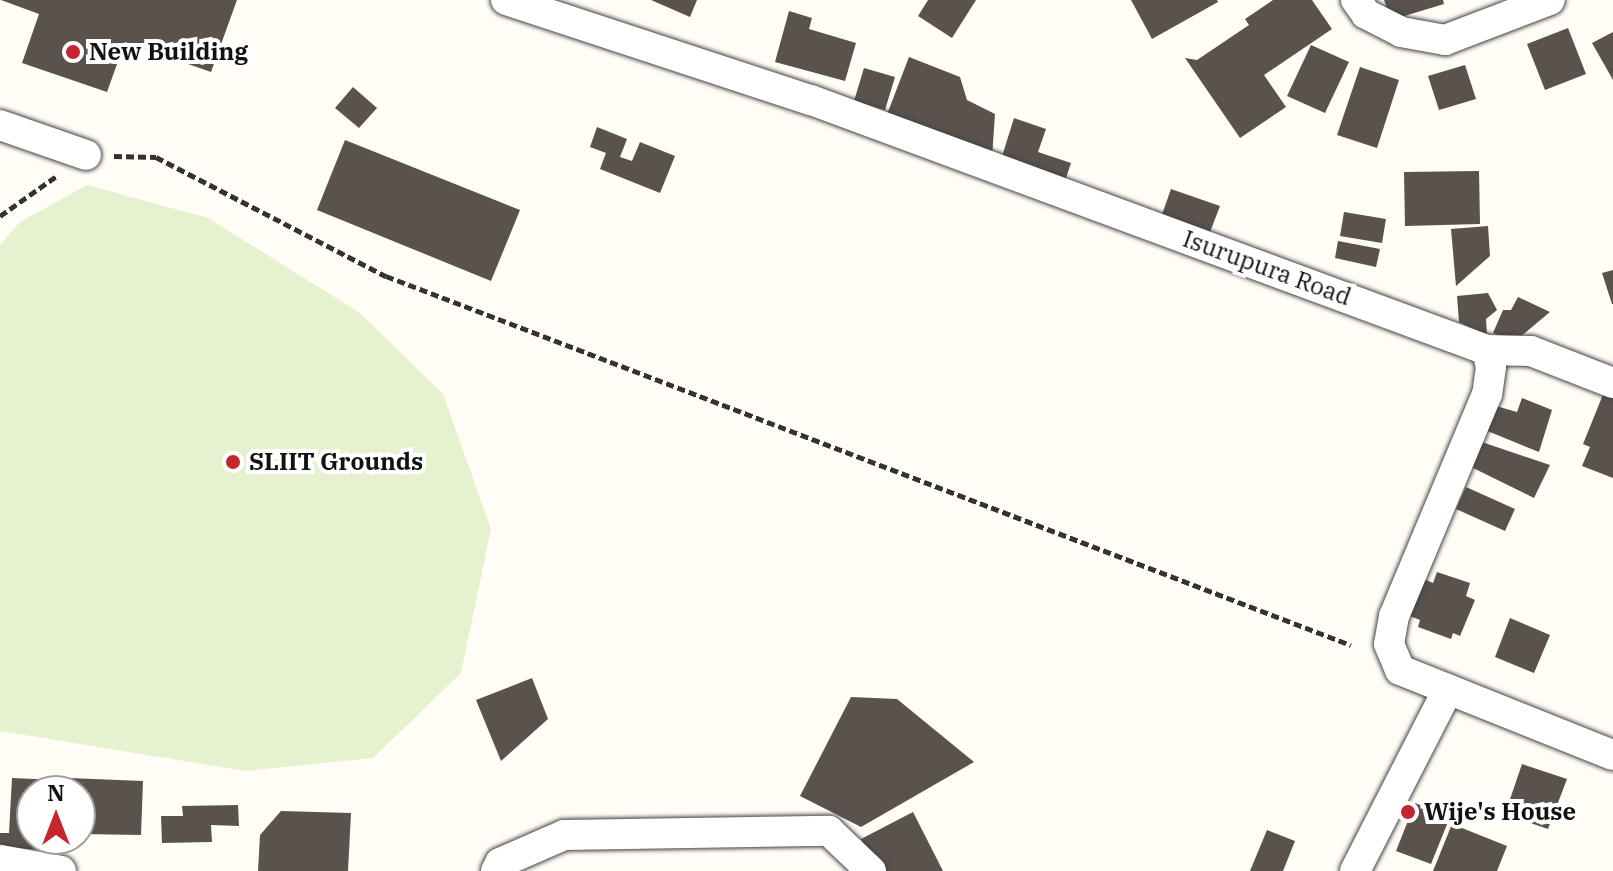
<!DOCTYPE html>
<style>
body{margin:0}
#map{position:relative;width:1613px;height:871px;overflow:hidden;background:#fffdf5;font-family:"IBM Plex Serif",serif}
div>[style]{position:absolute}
.pitch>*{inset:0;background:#e6f2cf}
.building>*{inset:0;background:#5a524d}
.path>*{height:5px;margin-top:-2.5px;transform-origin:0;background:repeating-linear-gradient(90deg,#333 0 8px,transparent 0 12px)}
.roads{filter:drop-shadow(0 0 2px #444) drop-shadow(0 0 2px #444)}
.minor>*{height:30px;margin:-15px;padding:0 15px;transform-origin:15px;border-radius:15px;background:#fff}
.dots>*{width:22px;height:22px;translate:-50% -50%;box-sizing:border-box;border:4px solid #fff;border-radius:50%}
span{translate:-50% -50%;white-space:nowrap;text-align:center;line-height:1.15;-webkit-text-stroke:8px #fff;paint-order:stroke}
.poi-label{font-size:24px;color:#111;font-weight:700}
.left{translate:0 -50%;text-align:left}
.street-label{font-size:24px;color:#111}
.north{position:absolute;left:16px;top:775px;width:80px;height:80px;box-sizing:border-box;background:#fff;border:2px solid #a0a0a0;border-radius:50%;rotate:0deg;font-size:22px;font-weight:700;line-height:32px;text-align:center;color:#111}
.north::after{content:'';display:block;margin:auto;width:28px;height:36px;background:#c4262e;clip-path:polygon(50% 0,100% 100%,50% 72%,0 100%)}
</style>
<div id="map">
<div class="pitch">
<i style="clip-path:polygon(87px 185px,208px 218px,360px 313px,443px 394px,491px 529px,461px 673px,373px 758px,245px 771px,0 731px,0 245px,20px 222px)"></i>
</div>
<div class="building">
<i style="clip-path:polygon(1px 0,237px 0,211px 72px,125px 42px,107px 92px,22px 63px,39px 14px)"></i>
<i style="clip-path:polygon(651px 0,697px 0,690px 17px)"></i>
<i style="clip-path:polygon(928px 0,976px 0,952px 38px,918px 16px)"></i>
<i style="clip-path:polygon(1131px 0,1217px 0,1218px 2px,1152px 39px)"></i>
<i style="clip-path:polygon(1273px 0,1312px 0,1332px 29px,1264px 75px,1286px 107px,1240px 138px,1185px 58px,1197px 60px,1249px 25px,1245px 19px)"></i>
<i style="clip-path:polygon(1384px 0,1443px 0,1444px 4px,1391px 20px)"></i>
<i style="clip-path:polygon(789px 11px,812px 18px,809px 29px,856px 43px,845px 81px,775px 62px)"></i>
<i style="clip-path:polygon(1568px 28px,1586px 74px,1545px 90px,1527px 44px)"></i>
<i style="clip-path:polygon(1613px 32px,1613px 80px,1592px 43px)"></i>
<i style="clip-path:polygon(1311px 45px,1349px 62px,1325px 113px,1287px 96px)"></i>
<i style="clip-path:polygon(909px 57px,960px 77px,967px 100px,995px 114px,992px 158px,886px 117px)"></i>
<i style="clip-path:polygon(1465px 65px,1476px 99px,1439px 110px,1428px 76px)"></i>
<i style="clip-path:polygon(1360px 67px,1399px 80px,1377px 148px,1337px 135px)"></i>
<i style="clip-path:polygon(864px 68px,895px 77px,885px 110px,854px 101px)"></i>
<i style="clip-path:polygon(353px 87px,377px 108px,359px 128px,335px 108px)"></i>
<i style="clip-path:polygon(1014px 118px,1046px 129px,1038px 152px,1071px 163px,1063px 187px,999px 166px)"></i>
<i style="clip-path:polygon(597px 127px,627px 139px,620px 157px,632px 161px,640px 142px,675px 156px,660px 193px,600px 169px,606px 153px,590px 147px)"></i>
<i style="clip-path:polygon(345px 140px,520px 210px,491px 281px,317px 210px)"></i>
<i style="clip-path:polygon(1479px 171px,1480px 224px,1405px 226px,1404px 172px)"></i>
<i style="clip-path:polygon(1171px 189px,1220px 206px,1207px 240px,1159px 223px)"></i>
<i style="clip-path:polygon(1344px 212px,1386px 219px,1382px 243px,1340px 236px)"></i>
<i style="clip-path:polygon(1488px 226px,1490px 256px,1456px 286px,1451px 229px)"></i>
<i style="clip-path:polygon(1338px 241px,1380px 249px,1376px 267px,1335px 258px)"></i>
<i style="clip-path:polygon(1613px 270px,1613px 304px,1612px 304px,1602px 273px)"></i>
<i style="clip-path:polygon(1488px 293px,1497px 310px,1486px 319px,1487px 335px,1459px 322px,1457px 296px)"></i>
<i style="clip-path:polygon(1518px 297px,1550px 312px,1514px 342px,1493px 333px,1503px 310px,1511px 310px)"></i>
<i style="clip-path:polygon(1604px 392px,1613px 395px,1613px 478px,1582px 466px,1590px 447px,1583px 444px)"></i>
<i style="clip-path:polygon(1522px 398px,1552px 410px,1539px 452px,1485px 430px,1496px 406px,1517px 412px)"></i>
<i style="clip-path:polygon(1476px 440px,1550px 465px,1534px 498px,1465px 464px)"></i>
<i style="clip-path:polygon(1466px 487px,1515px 509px,1505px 531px,1456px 509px)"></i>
<i style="clip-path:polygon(1437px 572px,1470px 583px,1466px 596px,1475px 600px,1460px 636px,1453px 633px,1451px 639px,1418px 627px,1420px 620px,1402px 613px,1417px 576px,1433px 583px)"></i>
<i style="clip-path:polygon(1510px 618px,1550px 635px,1534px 673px,1495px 657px)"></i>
<i style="clip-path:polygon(532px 678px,548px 719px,501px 761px,476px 700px)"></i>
<i style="clip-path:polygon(851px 697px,897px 699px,974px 762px,861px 827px,800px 796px)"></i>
<i style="clip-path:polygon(1522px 764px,1567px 779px,1548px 829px,1505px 814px)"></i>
<i style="clip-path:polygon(12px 778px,57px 780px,58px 791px,32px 791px,32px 839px,57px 839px,57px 851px,0 847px,0 833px,9px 833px)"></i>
<i style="clip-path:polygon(69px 778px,143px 781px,141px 835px,80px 834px,80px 791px,68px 791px)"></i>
<i style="clip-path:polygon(1415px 803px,1450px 817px,1431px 864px,1396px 851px)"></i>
<i style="clip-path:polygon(238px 805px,239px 826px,211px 825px,212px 842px,162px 843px,161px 816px,183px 816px,182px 806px)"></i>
<i style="clip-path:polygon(281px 811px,351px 813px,348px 871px,258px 871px,260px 835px)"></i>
<i style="clip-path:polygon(913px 812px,943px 871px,878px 871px,861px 839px)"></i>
<i style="clip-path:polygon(1452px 824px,1507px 846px,1497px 871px,1433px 871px)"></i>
<i style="clip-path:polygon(1267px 830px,1295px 841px,1283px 871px,1250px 871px)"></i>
</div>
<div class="path">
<i style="left:114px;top:156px;width:42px;rotate:1.4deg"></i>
<i style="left:156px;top:157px;width:259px;rotate:27.4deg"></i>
<i style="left:386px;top:276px;width:1033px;rotate:20.93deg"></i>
<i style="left:0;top:216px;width:71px;rotate:-35.3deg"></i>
</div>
<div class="roads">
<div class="minor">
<i style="left:506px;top:0;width:321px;rotate:18.2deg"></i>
<i style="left:811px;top:100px;width:721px;rotate:20.3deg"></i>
<i style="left:1487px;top:350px;width:17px;rotate:77deg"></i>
<i style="left:1491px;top:367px;width:27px;rotate:98deg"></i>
<i style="left:1487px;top:394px;width:241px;rotate:112.7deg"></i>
<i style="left:1394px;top:616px;width:28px;rotate:100deg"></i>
<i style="left:1389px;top:644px;width:28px;rotate:67deg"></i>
<i style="left:1400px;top:670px;width:229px;rotate:21.8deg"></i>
<i style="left:1356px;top:0;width:17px;rotate:54deg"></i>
<i style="left:1366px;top:14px;width:39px;rotate:27deg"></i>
<i style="left:1401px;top:32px;width:45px;rotate:10.3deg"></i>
<i style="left:1445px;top:40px;width:112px;rotate:-20.9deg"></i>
<i style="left:0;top:125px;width:91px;rotate:19.2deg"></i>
<i style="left:1487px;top:350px;width:44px;rotate:1.3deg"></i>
<i style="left:1531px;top:351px;width:88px;rotate:21.3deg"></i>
<i style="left:0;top:860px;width:62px;rotate:10.2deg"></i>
<i style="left:496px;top:871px;width:9px;rotate:-63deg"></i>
<i style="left:500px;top:863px;width:70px;rotate:-23.6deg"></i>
<i style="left:564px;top:835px;width:265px;rotate:-0.9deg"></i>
<i style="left:829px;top:831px;width:58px;rotate:43.6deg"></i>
<i style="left:1355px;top:871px;width:204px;rotate:-62.9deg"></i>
</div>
</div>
<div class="dots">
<i style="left:73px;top:52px;background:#c4262e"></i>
<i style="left:233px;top:462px;background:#c4262e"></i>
<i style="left:1408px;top:812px;background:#c4262e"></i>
</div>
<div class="poi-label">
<span class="left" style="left:89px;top:52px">New Building</span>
<span class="left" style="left:249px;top:462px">SLIIT Grounds</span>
<span class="left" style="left:1424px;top:812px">Wije's House</span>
</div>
<div class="street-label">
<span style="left:1267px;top:268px;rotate:20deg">Isurupura Road</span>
</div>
<div class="north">N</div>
</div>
